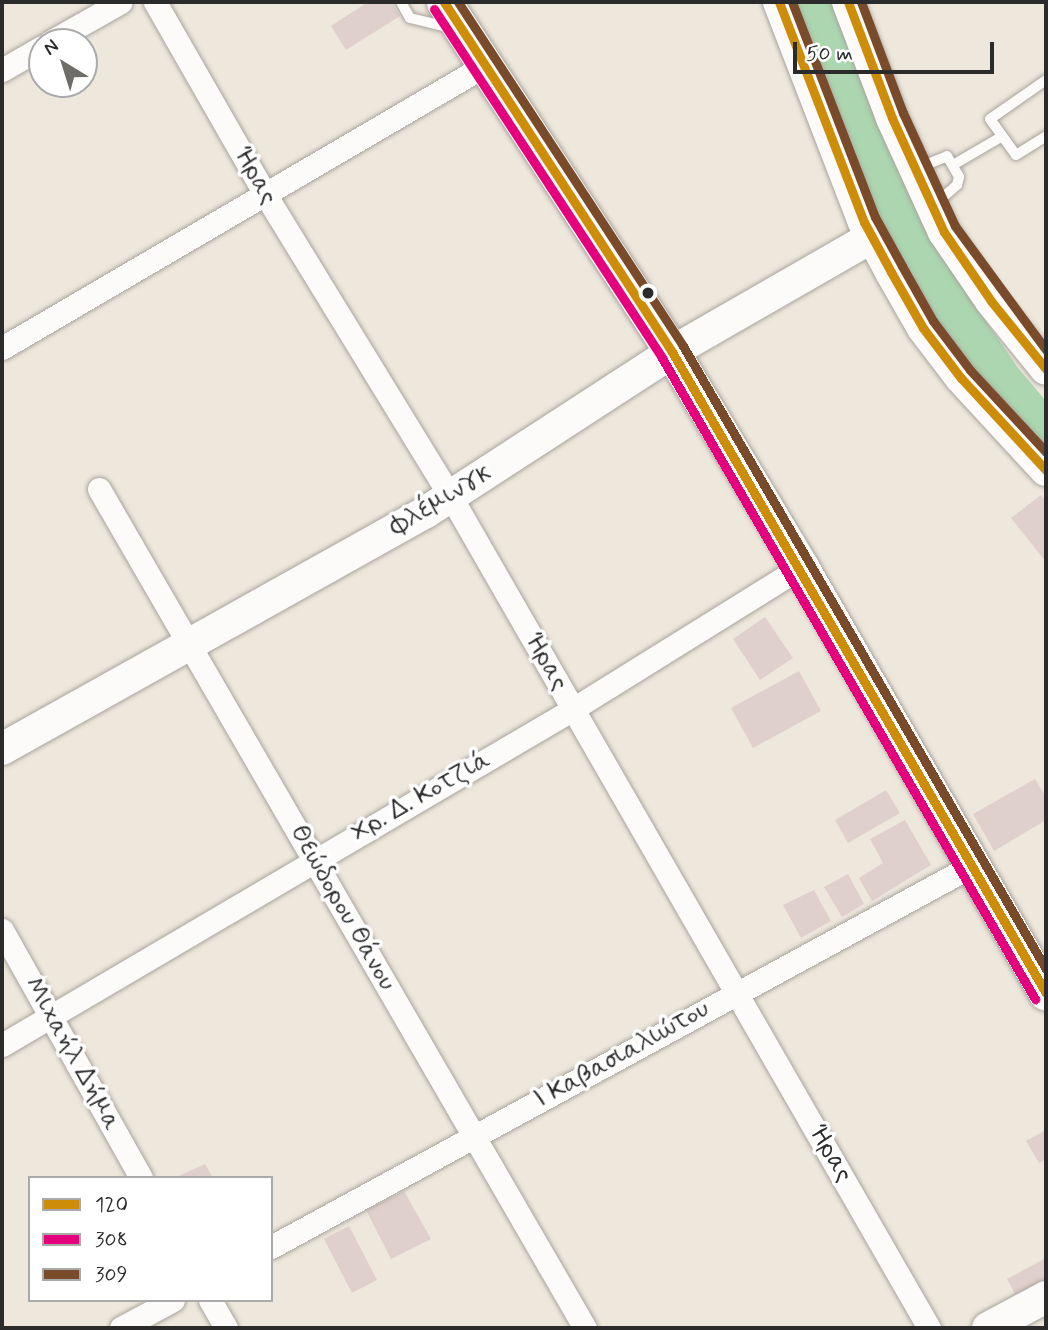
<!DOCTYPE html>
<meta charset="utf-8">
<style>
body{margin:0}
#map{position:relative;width:1048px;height:1330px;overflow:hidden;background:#eee7dc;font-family:Mynerve,sans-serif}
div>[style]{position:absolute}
.green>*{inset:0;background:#abd6af}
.building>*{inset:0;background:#e0d0cb}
.roads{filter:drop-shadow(0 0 2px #a8a49d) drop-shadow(0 0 2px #a8a49d)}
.lane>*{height:10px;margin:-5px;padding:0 5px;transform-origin:5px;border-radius:5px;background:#fcfbfa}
.street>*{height:23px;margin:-11.5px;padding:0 11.5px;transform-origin:11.5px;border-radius:11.5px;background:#fcfbfa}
.secondary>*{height:32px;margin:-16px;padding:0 16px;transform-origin:16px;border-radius:16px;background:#fcfbfa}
.primary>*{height:35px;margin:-17.5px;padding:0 17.5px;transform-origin:17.5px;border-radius:17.5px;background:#fcfbfa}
.bus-1>*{height:9px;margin:-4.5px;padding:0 4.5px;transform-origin:4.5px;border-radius:4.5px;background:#ce8d09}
.bus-2>*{height:9px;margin:-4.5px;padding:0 4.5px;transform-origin:4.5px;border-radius:4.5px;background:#e5007d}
.bus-3>*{height:9px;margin:-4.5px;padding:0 4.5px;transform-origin:4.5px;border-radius:4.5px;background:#7a4b2a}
.dots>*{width:19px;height:19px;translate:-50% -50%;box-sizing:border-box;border:4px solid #fff;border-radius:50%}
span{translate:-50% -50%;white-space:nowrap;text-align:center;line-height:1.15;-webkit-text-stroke:7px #fff;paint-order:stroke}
.street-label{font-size:26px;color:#2b2b2b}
.frame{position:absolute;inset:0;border:4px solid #2b2b2b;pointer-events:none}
.legend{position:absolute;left:28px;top:1176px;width:245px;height:126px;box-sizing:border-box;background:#fff;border:2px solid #aaa;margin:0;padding:9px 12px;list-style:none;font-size:21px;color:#2b2b2b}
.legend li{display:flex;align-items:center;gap:14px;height:35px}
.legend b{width:35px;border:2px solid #aaa}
.north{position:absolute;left:28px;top:28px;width:70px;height:70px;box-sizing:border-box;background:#fff;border:2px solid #aaa;border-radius:50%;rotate:322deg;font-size:19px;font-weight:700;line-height:28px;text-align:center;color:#2b2b2b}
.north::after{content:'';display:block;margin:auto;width:24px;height:32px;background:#6f6d69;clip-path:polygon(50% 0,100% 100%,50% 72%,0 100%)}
.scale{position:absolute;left:793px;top:42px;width:201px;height:32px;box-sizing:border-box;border:4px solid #2b2b2b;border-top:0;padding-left:9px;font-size:21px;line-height:24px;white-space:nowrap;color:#2b2b2b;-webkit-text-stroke:5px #fff;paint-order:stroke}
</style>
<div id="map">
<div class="green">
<i style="clip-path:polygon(793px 2px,835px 2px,962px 286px,1018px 368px,1046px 401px,1046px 451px,984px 387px,894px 263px)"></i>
</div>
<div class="building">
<i style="clip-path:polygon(368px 2px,391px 2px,400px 16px,346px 50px,331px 26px)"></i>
<i style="clip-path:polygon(1041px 495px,1046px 501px,1046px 562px,1011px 518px)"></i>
<i style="clip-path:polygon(765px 617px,793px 658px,760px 680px,733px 639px)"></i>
<i style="clip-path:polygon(799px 671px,821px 711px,753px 748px,731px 708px)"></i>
<i style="clip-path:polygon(1035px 779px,1046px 797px,1046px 820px,994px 851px,973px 814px)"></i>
<i style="clip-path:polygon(886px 790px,900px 813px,848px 843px,835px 820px)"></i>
<i style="clip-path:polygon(905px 820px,931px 865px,872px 901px,859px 878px,883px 863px,870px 839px)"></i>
<i style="clip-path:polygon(848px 874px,864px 904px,842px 917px,824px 887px)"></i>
<i style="clip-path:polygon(814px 890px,831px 921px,801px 938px,783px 905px)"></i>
<i style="clip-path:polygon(1046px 1130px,1046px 1159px,1039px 1163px,1026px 1141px)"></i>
<i style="clip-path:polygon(205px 1164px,213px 1178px,174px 1178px)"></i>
<i style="clip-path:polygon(404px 1191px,431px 1239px,391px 1259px,366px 1210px)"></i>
<i style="clip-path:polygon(349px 1226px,377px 1280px,352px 1293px,324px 1239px)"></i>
<i style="clip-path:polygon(1046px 1258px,1046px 1284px,1017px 1298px,1007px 1279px)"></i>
</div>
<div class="roads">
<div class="lane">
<i style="left:401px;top:2px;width:18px;rotate:61deg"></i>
<i style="left:410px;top:18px;width:42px;rotate:13.7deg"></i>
<i style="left:1046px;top:80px;width:68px;rotate:145.1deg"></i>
<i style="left:990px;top:119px;width:44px;rotate:54.2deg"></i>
<i style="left:1016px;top:155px;width:36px;rotate:-32deg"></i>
<i style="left:953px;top:165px;width:56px;rotate:-30.3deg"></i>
<i style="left:918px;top:168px;width:31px;rotate:-22deg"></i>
<i style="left:947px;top:156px;width:24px;rotate:60deg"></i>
<i style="left:959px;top:177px;width:8px;rotate:104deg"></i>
<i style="left:957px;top:185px;width:29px;rotate:139deg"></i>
</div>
<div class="street">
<i style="left:155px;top:2px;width:221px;rotate:60.2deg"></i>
<i style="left:265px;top:194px;width:356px;rotate:58.5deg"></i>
<i style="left:451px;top:497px;width:959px;rotate:60.09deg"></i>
<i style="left:50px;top:42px;width:81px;rotate:-29.4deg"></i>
<i style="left:2px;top:70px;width:46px;rotate:-29.9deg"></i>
<i style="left:2px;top:348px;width:558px;rotate:-30.33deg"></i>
<i style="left:99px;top:489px;width:970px;rotate:59.92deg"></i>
<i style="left:2px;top:930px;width:284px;rotate:60.7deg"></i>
<i style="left:2px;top:1045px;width:663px;rotate:-30.47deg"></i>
<i style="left:573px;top:709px;width:269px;rotate:-31.9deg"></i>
<i style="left:271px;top:1247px;width:799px;rotate:-28.55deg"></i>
<i style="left:210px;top:1300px;width:32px;rotate:60deg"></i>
<i style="left:121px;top:1328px;width:59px;rotate:-28.3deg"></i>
</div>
<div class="secondary">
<i style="left:779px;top:2px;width:236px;rotate:68.9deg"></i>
<i style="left:864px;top:222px;width:57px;rotate:61.6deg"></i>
<i style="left:891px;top:272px;width:64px;rotate:60.3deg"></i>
<i style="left:923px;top:328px;width:63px;rotate:52.8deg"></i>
<i style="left:961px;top:378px;width:125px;rotate:47.3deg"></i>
<i style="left:848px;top:2px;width:124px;rotate:69.2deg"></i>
<i style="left:892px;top:118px;width:125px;rotate:65.5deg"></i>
<i style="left:944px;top:232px;width:83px;rotate:55.7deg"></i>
<i style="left:991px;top:301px;width:87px;rotate:51deg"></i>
<i style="left:2px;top:749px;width:486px;rotate:-29.2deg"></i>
<i style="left:426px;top:512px;width:293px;rotate:-33deg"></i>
<i style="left:672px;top:352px;width:231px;rotate:-29.9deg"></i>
<i style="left:988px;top:1328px;width:66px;rotate:-28.1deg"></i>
</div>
<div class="primary">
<i style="left:444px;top:2px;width:418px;rotate:56.9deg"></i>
<i style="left:672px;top:352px;width:251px;rotate:59deg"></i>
<i style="left:801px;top:567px;width:491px;rotate:60.1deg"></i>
</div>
</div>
<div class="bus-1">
<i style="left:444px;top:2px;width:418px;rotate:56.9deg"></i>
<i style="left:672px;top:352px;width:742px;rotate:59.74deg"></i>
<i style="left:779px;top:2px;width:236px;rotate:68.9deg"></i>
<i style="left:864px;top:222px;width:57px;rotate:61.6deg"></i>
<i style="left:891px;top:272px;width:64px;rotate:60.3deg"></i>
<i style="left:923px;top:328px;width:63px;rotate:52.8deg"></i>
<i style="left:961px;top:378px;width:125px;rotate:47.3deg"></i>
<i style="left:848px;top:2px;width:124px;rotate:69.2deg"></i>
<i style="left:892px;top:118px;width:125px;rotate:65.5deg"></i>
<i style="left:944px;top:232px;width:83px;rotate:55.7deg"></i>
<i style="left:991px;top:301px;width:87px;rotate:51deg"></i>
</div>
<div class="bus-2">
<i style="left:434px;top:9px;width:417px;rotate:56.8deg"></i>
<i style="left:662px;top:358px;width:742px;rotate:59.8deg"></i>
</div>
<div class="bus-3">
<i style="left:458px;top:2px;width:411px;rotate:56.8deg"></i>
<i style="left:683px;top:346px;width:721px;rotate:59.77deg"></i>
<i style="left:792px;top:2px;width:230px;rotate:68.9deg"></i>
<i style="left:875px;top:217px;width:56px;rotate:61.1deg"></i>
<i style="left:902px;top:266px;width:63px;rotate:60.6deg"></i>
<i style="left:933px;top:321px;width:61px;rotate:52.9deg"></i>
<i style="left:970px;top:370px;width:112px;rotate:47.2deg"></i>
<i style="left:861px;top:2px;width:119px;rotate:69.3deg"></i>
<i style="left:903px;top:113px;width:124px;rotate:65.3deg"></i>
<i style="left:955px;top:226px;width:154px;rotate:53.7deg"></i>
</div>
<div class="dots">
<i style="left:648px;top:293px;background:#2b2b2b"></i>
</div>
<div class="street-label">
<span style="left:255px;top:176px;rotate:60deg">Ήρας</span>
<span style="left:441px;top:501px;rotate:-31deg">Φλέμινγκ</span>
<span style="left:546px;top:662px;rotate:60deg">Ήρας</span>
<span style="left:421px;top:797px;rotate:-30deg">Χρ. Δ. Κοτζιά</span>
<span style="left:342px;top:908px;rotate:60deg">Θεώδορου Θάνου</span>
<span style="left:72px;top:1054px;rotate:61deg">Μιχαήλ Δήμα</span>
<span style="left:622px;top:1055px;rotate:-29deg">Ι Καβασιαλιώτου</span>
<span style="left:830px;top:1154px;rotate:60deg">Ήρας</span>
</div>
<div class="frame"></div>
<ul class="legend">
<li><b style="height:9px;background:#ce8d09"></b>120</li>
<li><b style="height:9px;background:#e5007d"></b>308</li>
<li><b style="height:9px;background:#7a4b2a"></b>309</li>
</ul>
<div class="north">N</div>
<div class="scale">50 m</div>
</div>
